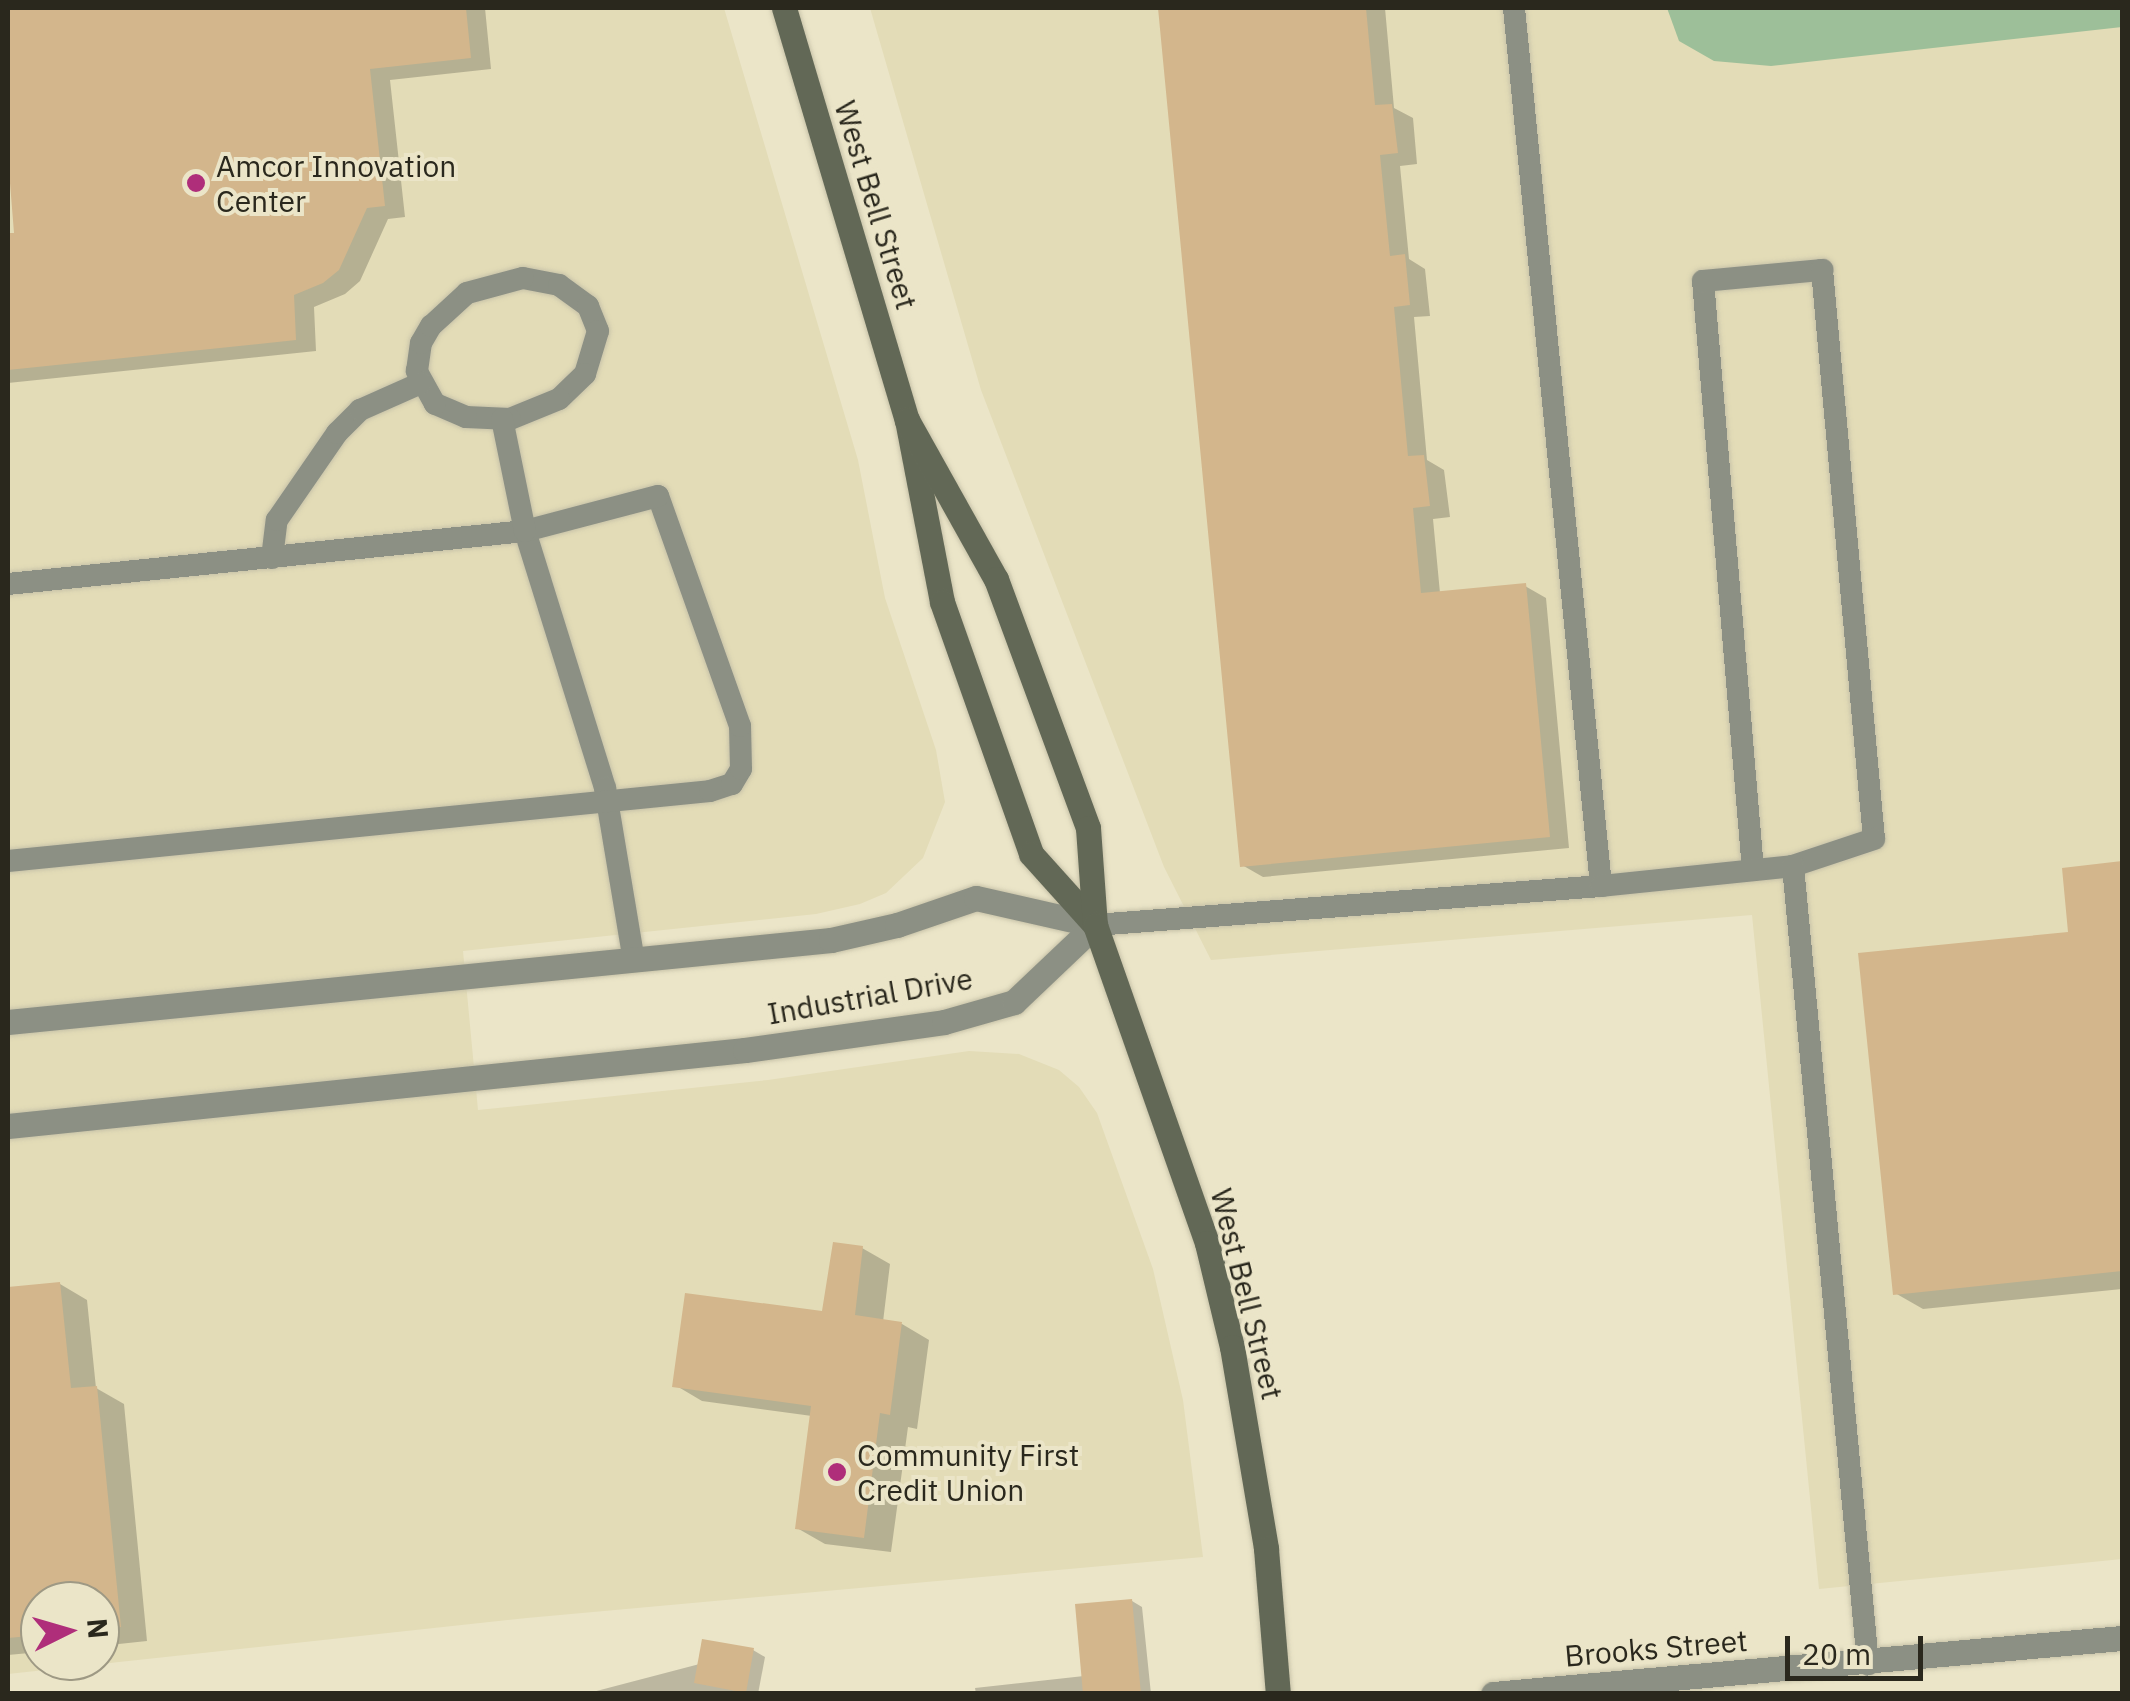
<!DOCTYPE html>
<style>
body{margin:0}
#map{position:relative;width:2130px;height:1701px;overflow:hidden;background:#ebe5c8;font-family:"IBM Plex Sans",sans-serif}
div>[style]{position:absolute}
.built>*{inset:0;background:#e3dcb7}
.water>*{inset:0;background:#9dbf99}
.shadow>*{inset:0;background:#0003}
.building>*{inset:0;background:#d3b68c}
.roads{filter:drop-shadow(0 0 2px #c8c3a9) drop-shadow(0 0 2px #c8c3a9)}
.service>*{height:22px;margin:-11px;padding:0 11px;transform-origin:11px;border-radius:11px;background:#8c9084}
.minor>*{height:25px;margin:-12.5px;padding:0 12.5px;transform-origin:12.5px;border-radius:12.5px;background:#8c9084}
.tertiary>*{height:25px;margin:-12.5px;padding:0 12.5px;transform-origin:12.5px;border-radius:12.5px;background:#8c9084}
.secondary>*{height:25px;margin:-12.5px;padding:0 12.5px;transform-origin:12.5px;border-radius:12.5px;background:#626856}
.dots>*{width:28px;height:28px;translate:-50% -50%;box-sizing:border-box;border:5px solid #ebe5c8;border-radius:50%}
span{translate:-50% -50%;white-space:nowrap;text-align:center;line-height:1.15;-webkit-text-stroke:8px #ebe5c8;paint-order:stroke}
.poi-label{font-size:30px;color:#2a281d}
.left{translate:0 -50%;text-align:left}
.street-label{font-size:30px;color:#2a281d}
.frame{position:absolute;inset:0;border:10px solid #2a281d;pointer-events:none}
.north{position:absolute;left:20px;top:1581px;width:100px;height:100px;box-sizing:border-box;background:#ebe5c8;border:2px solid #9e9984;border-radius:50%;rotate:85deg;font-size:28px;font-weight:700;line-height:40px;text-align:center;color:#2a281d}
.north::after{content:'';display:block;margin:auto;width:35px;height:45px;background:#af2e7a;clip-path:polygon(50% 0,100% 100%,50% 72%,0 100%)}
.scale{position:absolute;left:1785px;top:1636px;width:138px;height:45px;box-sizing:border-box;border:5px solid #2a281d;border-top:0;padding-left:12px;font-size:30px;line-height:35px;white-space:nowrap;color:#2a281d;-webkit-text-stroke:8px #ebe5c8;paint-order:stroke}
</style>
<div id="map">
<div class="built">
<i style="clip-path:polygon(evenodd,8px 8px,724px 8px,858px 460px,885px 598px,936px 750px,945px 802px,923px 858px,886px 893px,860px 904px,816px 914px,463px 951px,478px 1110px,768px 1080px,969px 1051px,1019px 1054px,1059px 1070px,1079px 1087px,1097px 1113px,1153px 1269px,1183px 1400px,1203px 1557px,527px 1618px,8px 1674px,8px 8px,40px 1601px,100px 1601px,100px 1661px,40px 1661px,40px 1601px)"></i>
<i style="clip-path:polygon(870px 8px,2122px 8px,2122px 1559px,1819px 1589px,1752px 915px,1211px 960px,1164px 867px,981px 390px)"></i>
</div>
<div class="water">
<i style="clip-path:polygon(1667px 8px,2122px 8px,2122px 27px,1771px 66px,1714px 61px,1679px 41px)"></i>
</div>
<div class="shadow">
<i style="clip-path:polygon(8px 8px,485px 8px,491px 69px,390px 80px,405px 217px,388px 219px,360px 281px,345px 294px,314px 307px,316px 351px,8px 383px,8px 236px,17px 235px,8px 129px)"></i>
<i style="clip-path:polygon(1161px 8px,1385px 8px,1394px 108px,1413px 118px,1417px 164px,1400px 166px,1409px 259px,1425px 269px,1430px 316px,1414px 317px,1427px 460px,1444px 470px,1450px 517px,1433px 519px,1440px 593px,1525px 586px,1546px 598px,1569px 848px,1263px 877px,1242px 865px)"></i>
<i style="clip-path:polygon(2122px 864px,2122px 1289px,1923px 1309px,1895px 1293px,2071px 934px,2065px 870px)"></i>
<i style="clip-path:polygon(862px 1248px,890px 1264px,883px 1322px,902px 1324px,929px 1340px,917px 1429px,908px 1427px,891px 1552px,825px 1544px,797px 1528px,812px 1416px,702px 1401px,675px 1385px,824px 1314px)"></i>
<i style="clip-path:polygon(60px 1284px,87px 1300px,96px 1388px,124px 1404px,147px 1641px,100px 1646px,100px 1601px,40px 1601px,40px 1652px,8px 1655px,8px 1289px)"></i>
<i style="clip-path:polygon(1132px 1601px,1142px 1607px,1151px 1694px,976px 1694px,975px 1688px,1084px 1676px)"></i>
<i style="clip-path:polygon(753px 1650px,765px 1657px,758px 1694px,585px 1694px)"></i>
</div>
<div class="building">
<i style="clip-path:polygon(8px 8px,466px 8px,471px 58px,370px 69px,385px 206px,367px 208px,339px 270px,323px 283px,294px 295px,296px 340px,8px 370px,8px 233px,14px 233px,8px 158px)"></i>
<i style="clip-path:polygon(1158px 8px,1366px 8px,1375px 105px,1392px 104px,1398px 153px,1380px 155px,1390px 256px,1405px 254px,1410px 305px,1394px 307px,1408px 456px,1424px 455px,1430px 506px,1413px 508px,1421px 593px,1526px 583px,1550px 837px,1240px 867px)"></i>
<i style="clip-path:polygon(2122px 861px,2122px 1271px,1893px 1295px,1858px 953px,2068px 932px,2062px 868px)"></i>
<i style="clip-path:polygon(833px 1242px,863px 1246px,855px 1315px,902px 1322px,890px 1415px,880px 1413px,864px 1538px,795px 1529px,811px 1406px,672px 1387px,685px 1293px,822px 1311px)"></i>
<i style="clip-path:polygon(60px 1282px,71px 1388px,97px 1386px,121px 1627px,100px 1629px,100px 1601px,40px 1601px,40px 1635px,8px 1638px,8px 1287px)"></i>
<i style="clip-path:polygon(1132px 1599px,1141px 1694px,1083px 1694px,1075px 1604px)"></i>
<i style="clip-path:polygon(702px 1639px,754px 1648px,746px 1693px,694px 1683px)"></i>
</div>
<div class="roads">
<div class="service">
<i style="left:1514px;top:8px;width:882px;rotate:84.34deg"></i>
<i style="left:523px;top:278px;width:37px;rotate:11deg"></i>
<i style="left:559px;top:285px;width:36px;rotate:36deg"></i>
<i style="left:588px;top:306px;width:27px;rotate:68deg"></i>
<i style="left:598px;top:331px;width:45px;rotate:106.8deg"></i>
<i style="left:585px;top:374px;width:36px;rotate:136deg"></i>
<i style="left:559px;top:399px;width:53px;rotate:157.8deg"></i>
<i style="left:510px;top:419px;width:44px;rotate:-177.4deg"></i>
<i style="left:466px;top:417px;width:34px;rotate:-157deg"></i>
<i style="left:435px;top:404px;width:38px;rotate:-119deg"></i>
<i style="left:417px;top:371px;width:28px;rotate:-82deg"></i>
<i style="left:421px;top:343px;width:20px;rotate:-60deg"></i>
<i style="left:431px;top:326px;width:49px;rotate:-42.5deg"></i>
<i style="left:467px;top:293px;width:58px;rotate:-15deg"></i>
<i style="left:272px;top:558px;width:38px;rotate:-83deg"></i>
<i style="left:277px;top:520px;width:106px;rotate:-55.4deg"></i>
<i style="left:337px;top:433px;width:33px;rotate:-45deg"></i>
<i style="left:360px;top:410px;width:67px;rotate:-23.9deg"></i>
<i style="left:8px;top:584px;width:520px;rotate:-5.85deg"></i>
<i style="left:525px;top:531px;width:269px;rotate:72.7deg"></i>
<i style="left:605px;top:788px;width:175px;rotate:80.5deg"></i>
<i style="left:8px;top:861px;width:705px;rotate:-5.69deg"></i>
<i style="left:710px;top:791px;width:23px;rotate:-18deg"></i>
<i style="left:732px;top:784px;width:17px;rotate:-59deg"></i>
<i style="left:741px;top:769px;width:43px;rotate:-91.3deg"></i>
<i style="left:740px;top:726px;width:244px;rotate:-109.6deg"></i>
<i style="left:658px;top:496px;width:138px;rotate:165.3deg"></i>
<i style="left:525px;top:531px;width:114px;rotate:-101.6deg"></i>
<i style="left:1753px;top:870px;width:591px;rotate:-94.85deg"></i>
<i style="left:1703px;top:281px;width:120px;rotate:-5.3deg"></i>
<i style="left:1822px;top:270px;width:571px;rotate:84.78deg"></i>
<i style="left:1874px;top:839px;width:85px;rotate:161.6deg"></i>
<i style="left:1095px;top:925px;width:508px;rotate:-4.41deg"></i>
<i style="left:1601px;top:886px;width:193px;rotate:-5.9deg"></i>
<i style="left:1793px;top:866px;width:802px;rotate:84.63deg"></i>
</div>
<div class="minor">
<i style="left:8px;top:1022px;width:827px;rotate:-5.69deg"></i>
<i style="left:831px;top:940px;width:68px;rotate:-12.8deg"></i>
<i style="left:897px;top:925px;width:83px;rotate:-18.9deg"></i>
<i style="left:976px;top:898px;width:122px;rotate:12.8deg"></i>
<i style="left:8px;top:1126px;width:741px;rotate:-5.89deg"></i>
<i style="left:745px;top:1050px;width:201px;rotate:-8deg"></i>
<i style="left:944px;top:1022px;width:73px;rotate:-15.9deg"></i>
<i style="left:1014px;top:1002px;width:112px;rotate:-43.5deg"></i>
</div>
<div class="tertiary">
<i style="left:1493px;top:1694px;width:631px;rotate:-5.09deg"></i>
</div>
<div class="secondary">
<i style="left:784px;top:8px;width:430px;rotate:73.4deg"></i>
<i style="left:907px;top:420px;width:185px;rotate:79.1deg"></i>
<i style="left:942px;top:602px;width:267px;rotate:70.5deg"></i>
<i style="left:1031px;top:854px;width:96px;rotate:48deg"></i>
<i style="left:907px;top:420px;width:182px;rotate:60.8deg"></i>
<i style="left:996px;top:579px;width:265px;rotate:69.7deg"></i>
<i style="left:1088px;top:828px;width:97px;rotate:85.9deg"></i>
<i style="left:1095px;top:925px;width:337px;rotate:70.6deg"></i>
<i style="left:1207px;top:1243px;width:107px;rotate:76.5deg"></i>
<i style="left:1232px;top:1347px;width:205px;rotate:80.4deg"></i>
<i style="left:1266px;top:1549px;width:145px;rotate:85.3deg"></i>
</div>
</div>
<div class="dots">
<i style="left:196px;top:183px;background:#af2e7a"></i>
<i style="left:837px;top:1472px;background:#af2e7a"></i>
</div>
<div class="poi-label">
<span class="left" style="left:216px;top:183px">Amcor Innovation<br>Center</span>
<span class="left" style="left:857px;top:1472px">Community First<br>Credit Union</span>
</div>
<div class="street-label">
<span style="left:876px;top:205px;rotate:73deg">West Bell Street</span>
<span style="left:870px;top:996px;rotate:-10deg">Industrial Drive</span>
<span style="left:1247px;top:1294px;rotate:76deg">West Bell Street</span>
<span style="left:1656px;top:1648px;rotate:-5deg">Brooks Street</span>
</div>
<div class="frame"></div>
<div class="north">N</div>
<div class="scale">20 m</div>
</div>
